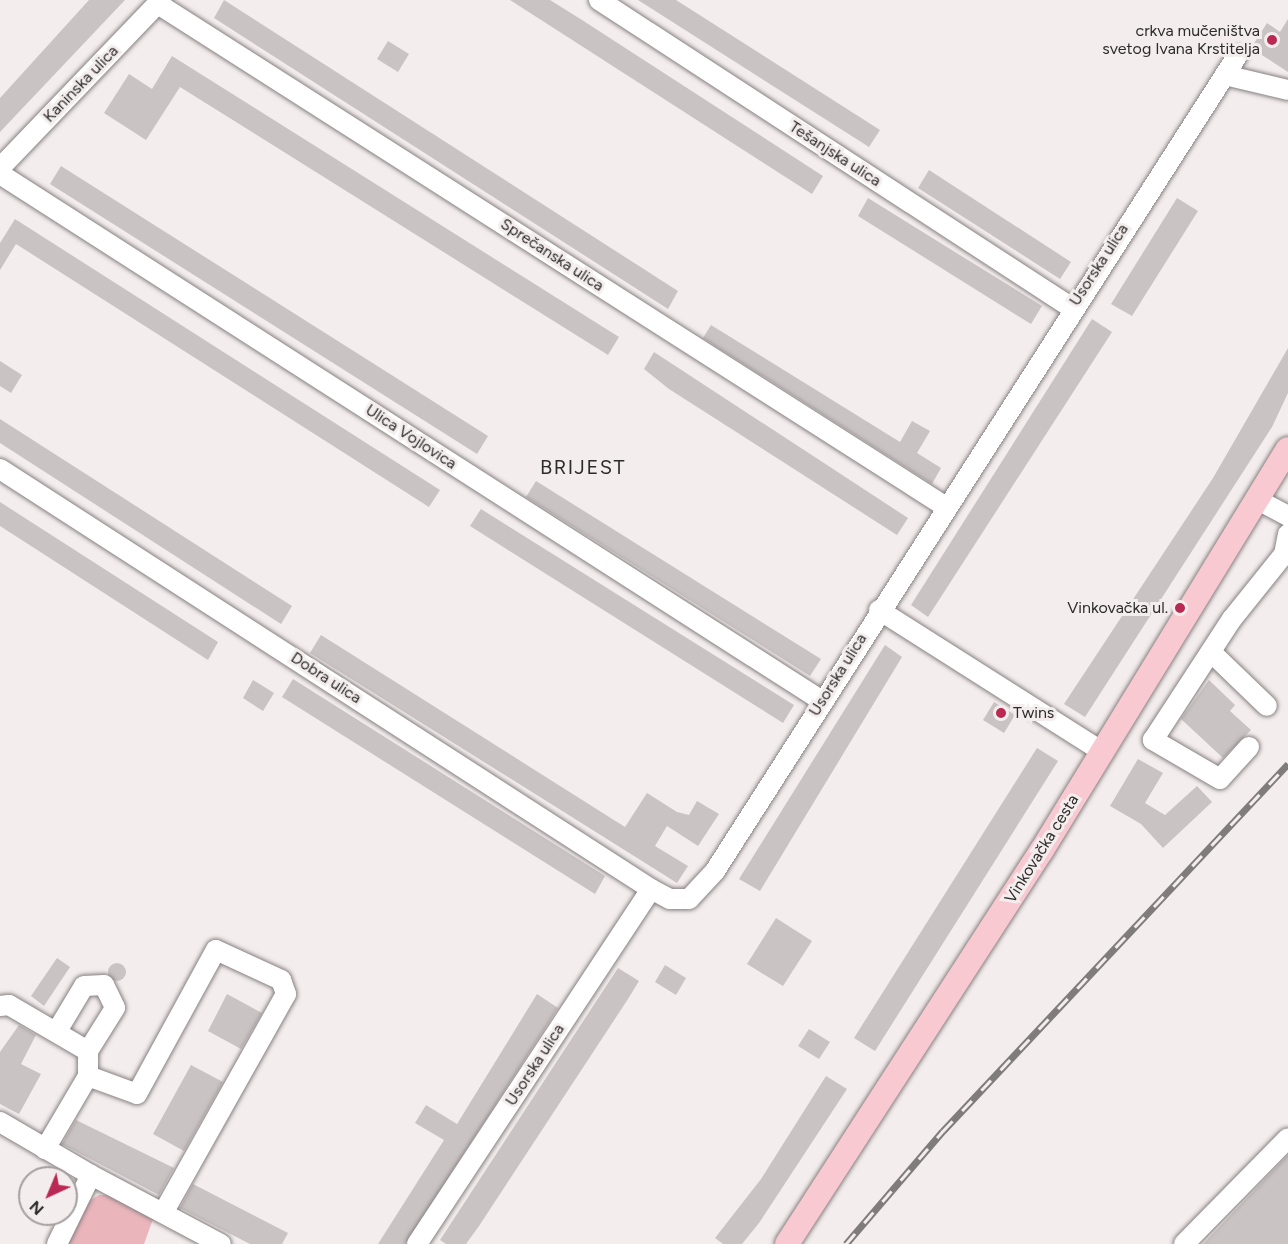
<!DOCTYPE html>
<meta charset="utf-8">
<style>
body{margin:0}
#map{position:relative;width:1288px;height:1244px;overflow:hidden;background:#f4edee;font-family:Figtree,sans-serif}
div>[style]{position:absolute}
.green>*{inset:0;background:#ebb5bc}
.building>*{inset:0;background:#cac3c4}
.round{border-radius:50%}
.roads{filter:drop-shadow(0 0 2px #878081) drop-shadow(0 0 2px #878081)}
.minor>*{height:20px;margin:-10px;padding:0 10px;transform-origin:10px;border-radius:10px;background:#fff}
.major>*{height:24px;margin:-12px;padding:0 12px;transform-origin:12px;border-radius:12px;background:#f8c9d1}
.rail>*{height:7px;margin-top:-3.5px;transform-origin:0;background:repeating-linear-gradient(90deg,#f4edee 0 14px,#807c7c 0 28px);box-sizing:border-box;border-block:2px solid #807c7c}
.dots>*{width:16px;height:16px;translate:-50% -50%;box-sizing:border-box;border:3px solid #f4edee;border-radius:50%}
span{translate:-50% -50%;white-space:nowrap;text-align:center;line-height:1.15;-webkit-text-stroke:6px #f4edee;paint-order:stroke}
.poi-label{font-size:16px;color:#2d2b2b}
.right{translate:-100% -50%;text-align:right}
.left{translate:0 -50%;text-align:left}
.street-label{font-size:16px;color:#2d2b2b}
.quarter-label{font-size:20px;color:#2d2b2b;letter-spacing:1.5px}
.north{position:absolute;left:18px;top:1166px;width:60px;height:60px;box-sizing:border-box;background:#f4edee;border:2px solid #a49fa0;border-radius:50%;rotate:224deg;font-size:16px;font-weight:700;line-height:24px;text-align:center;color:#2d2b2b}
.north::after{content:'';display:block;margin:auto;width:21px;height:27px;background:#b92954;clip-path:polygon(50% 0,100% 100%,50% 72%,0 100%)}
</style>
<div id="map">
<div class="green">
<i style="clip-path:polygon(99px 1195px,110px 1195px,153px 1219px,144px 1244px,68px 1244px,86px 1203px)"></i>
</div>
<div class="building">
<i style="clip-path:polygon(89px 0,125px 0,0 132px,0 98px)"></i>
<i style="clip-path:polygon(224px 0,678px 291px,668px 309px,214px 18px)"></i>
<i style="clip-path:polygon(510px 0,550px 0,582px 20px,823px 176px,812px 194px)"></i>
<i style="clip-path:polygon(638px 0,676px 0,880px 130px,869px 147px)"></i>
<i style="clip-path:polygon(1288px 19px,1288px 72px,1251px 48px,1267px 23px,1280px 32px)"></i>
<i style="clip-path:polygon(388px 41px,409px 54px,398px 72px,377px 59px)"></i>
<i style="clip-path:polygon(172px 56px,619px 337px,608px 355px,180px 87px,146px 140px,104px 113px,129px 74px,152px 89px)"></i>
<i style="clip-path:polygon(61px 166px,488px 436px,477px 454px,50px 184px)"></i>
<i style="clip-path:polygon(929px 170px,1071px 262px,1060px 279px,918px 188px)"></i>
<i style="clip-path:polygon(868px 198px,1042px 306px,1031px 324px,858px 216px)"></i>
<i style="clip-path:polygon(1177px 198px,1198px 211px,1132px 316px,1111px 304px)"></i>
<i style="clip-path:polygon(15px 219px,440px 490px,429px 507px,16px 244px,0 270px,0 243px)"></i>
<i style="clip-path:polygon(1092px 319px,1112px 332px,928px 617px,911px 605px)"></i>
<i style="clip-path:polygon(711px 325px,900px 442px,912px 421px,930px 431px,917px 453px,941px 468px,932px 484px,703px 338px)"></i>
<i style="clip-path:polygon(1288px 348px,1288px 393px,1272px 427px,1085px 717px,1064px 704px,1213px 478px)"></i>
<i style="clip-path:polygon(654px 352px,908px 518px,897px 535px,669px 389px,644px 369px)"></i>
<i style="clip-path:polygon(0 361px,22px 375px,11px 393px,0 386px)"></i>
<i style="clip-path:polygon(0 419px,292px 606px,281px 624px,0 443px)"></i>
<i style="clip-path:polygon(536px 481px,821px 659px,810px 676px,526px 497px)"></i>
<i style="clip-path:polygon(0 502px,218px 642px,208px 660px,0 526px)"></i>
<i style="clip-path:polygon(481px 509px,794px 705px,783px 723px,470px 526px)"></i>
<i style="clip-path:polygon(321px 635px,625px 827px,647px 793px,677px 812px,689px 815px,697px 801px,719px 814px,698px 846px,667px 826px,655px 846px,688px 866px,677px 883px,310px 653px)"></i>
<i style="clip-path:polygon(885px 645px,902px 657px,760px 891px,739px 879px)"></i>
<i style="clip-path:polygon(293px 679px,605px 876px,595px 894px,282px 697px)"></i>
<i style="clip-path:polygon(253px 680px,274px 693px,263px 711px,243px 698px)"></i>
<i style="clip-path:polygon(1209px 680px,1235px 705px,1230px 711px,1251px 730px,1223px 758px,1181px 719px)"></i>
<i style="clip-path:polygon(994px 702px,1015px 715px,1004px 733px,983px 720px)"></i>
<i style="clip-path:polygon(1037px 748px,1058px 761px,875px 1051px,854px 1038px)"></i>
<i style="clip-path:polygon(1138px 759px,1163px 773px,1145px 803px,1165px 815px,1197px 786px,1212px 802px,1163px 848px,1141px 824px,1110px 806px)"></i>
<i style="clip-path:polygon(776px 918px,812px 941px,783px 986px,747px 964px)"></i>
<i style="clip-path:polygon(57px 958px,70px 967px,44px 1006px,31px 996px)"></i>
<i class="round" style="left:108px;top:963px;width:18px;height:18px"></i>
<i style="clip-path:polygon(665px 965px,686px 978px,676px 995px,655px 982px)"></i>
<i style="clip-path:polygon(618px 968px,639px 981px,628px 999px,479px 1226px,466px 1244px,446px 1244px,440px 1240px)"></i>
<i style="clip-path:polygon(227px 994px,262px 1013px,241px 1049px,208px 1031px)"></i>
<i style="clip-path:polygon(537px 994px,558px 1008px,538px 1039px,405px 1244px,378px 1244px,444px 1140px,415px 1123px,426px 1105px,457px 1124px)"></i>
<i style="clip-path:polygon(19px 1025px,36px 1035px,21px 1064px,41px 1074px,19px 1114px,0 1104px,0 1052px)"></i>
<i style="clip-path:polygon(809px 1029px,830px 1042px,819px 1059px,798px 1046px)"></i>
<i style="clip-path:polygon(191px 1065px,223px 1082px,184px 1151px,153px 1134px)"></i>
<i style="clip-path:polygon(826px 1076px,847px 1089px,759px 1223px,742px 1244px,723px 1244px,715px 1238px,761px 1179px)"></i>
<i style="clip-path:polygon(76px 1120px,174px 1168px,159px 1195px,62px 1144px)"></i>
<i style="clip-path:polygon(1288px 1155px,1288px 1244px,1203px 1244px,1269px 1175px)"></i>
<i style="clip-path:polygon(193px 1184px,288px 1233px,282px 1244px,250px 1244px,180px 1208px)"></i>
</div>
<div class="roads">
<div class="minor">
<i style="left:599px;top:0;width:564px;rotate:33.07deg"></i>
<i style="left:158px;top:4px;width:935px;rotate:32.55deg"></i>
<i style="left:1225px;top:75px;width:65px;rotate:13.4deg"></i>
<i style="left:0;top:168px;width:233px;rotate:-46.2deg"></i>
<i style="left:0;top:174px;width:976px;rotate:32.66deg"></i>
<i style="left:0;top:469px;width:775px;rotate:32.83deg"></i>
<i style="left:1256px;top:499px;width:36px;rotate:28deg"></i>
<i style="left:1288px;top:534px;width:20px;rotate:101deg"></i>
<i style="left:1284px;top:554px;width:5px;rotate:-37deg"></i>
<i style="left:879px;top:610px;width:265px;rotate:32.4deg"></i>
<i style="left:1212px;top:653px;width:76px;rotate:43.9deg"></i>
<i style="left:1249px;top:747px;width:43px;rotate:132.2deg"></i>
<i style="left:1220px;top:779px;width:78px;rotate:-149.8deg"></i>
<i style="left:1153px;top:740px;width:145px;rotate:-56.9deg"></i>
<i style="left:1232px;top:619px;width:83px;rotate:-51.3deg"></i>
<i style="left:0;top:1006px;width:9px;rotate:-6deg"></i>
<i style="left:9px;top:1005px;width:91px;rotate:30.2deg"></i>
<i style="left:88px;top:1051px;width:25px;rotate:90deg"></i>
<i style="left:88px;top:1076px;width:85px;rotate:120.5deg"></i>
<i style="left:57px;top:1031px;width:52px;rotate:-59deg"></i>
<i style="left:84px;top:986px;width:20px;rotate:-3deg"></i>
<i style="left:104px;top:985px;width:25px;rotate:64deg"></i>
<i style="left:115px;top:1008px;width:51px;rotate:122.1deg"></i>
<i style="left:88px;top:1076px;width:52px;rotate:20.2deg"></i>
<i style="left:137px;top:1094px;width:164px;rotate:-61.3deg"></i>
<i style="left:216px;top:950px;width:72px;rotate:24.8deg"></i>
<i style="left:281px;top:980px;width:15px;rotate:70deg"></i>
<i style="left:286px;top:994px;width:251px;rotate:119.3deg"></i>
<i style="left:0;top:1122px;width:105px;rotate:30.2deg"></i>
<i style="left:57px;top:1244px;width:77px;rotate:-63.8deg"></i>
<i style="left:91px;top:1175px;width:147px;rotate:28deg"></i>
<i style="left:417px;top:1244px;width:425px;rotate:-56.6deg"></i>
<i style="left:651px;top:889px;width:21px;rotate:28deg"></i>
<i style="left:670px;top:899px;width:19px"></i>
<i style="left:689px;top:899px;width:38px;rotate:-47deg"></i>
<i style="left:715px;top:871px;width:968px;rotate:-57.36deg"></i>
<i style="left:1184px;top:1244px;width:148px;rotate:-45.5deg"></i>
</div>
<div class="major">
<i style="left:787px;top:1244px;width:469px;rotate:-57.1deg"></i>
<i style="left:1042px;top:850px;width:470px;rotate:-58.5deg"></i>
</div>
</div>
<div class="rail">
<i style="left:846px;top:1244px;width:149px;rotate:-49.4deg"></i>
<i style="left:943px;top:1131px;width:504px;rotate:-46.77deg"></i>
</div>
<div class="dots">
<i style="left:1272px;top:40px;background:#b92954"></i>
<i style="left:1180px;top:608px;background:#b92954"></i>
<i style="left:1001px;top:713px;background:#b92954"></i>
</div>
<div class="poi-label">
<span class="right" style="left:1260px;top:40px">crkva mučeništva<br>svetog Ivana Krstitelja</span>
<span class="right" style="left:1168px;top:608px">Vinkovačka ul.</span>
<span class="left" style="left:1013px;top:713px">Twins</span>
</div>
<div class="street-label">
<span style="left:81px;top:84px;rotate:-46deg">Kaninska ulica</span>
<span style="left:835px;top:154px;rotate:33deg">Tešanjska ulica</span>
<span style="left:552px;top:255px;rotate:33deg">Sprečanska ulica</span>
<span style="left:1099px;top:265px;rotate:-57deg">Usorska ulica</span>
<span style="left:411px;top:437px;rotate:33deg">Ulica Vojlovica</span>
<span style="left:838px;top:675px;rotate:-58deg">Usorska ulica</span>
<span style="left:326px;top:678px;rotate:33deg">Dobra ulica</span>
<span style="left:1042px;top:849px;rotate:-58deg">Vinkovačka cesta</span>
<span style="left:535px;top:1065px;rotate:-57deg">Usorska ulica</span>
</div>
<div class="quarter-label">
<span style="left:583px;top:467px">BRIJEST</span>
</div>
<div class="north">N</div>
</div>
